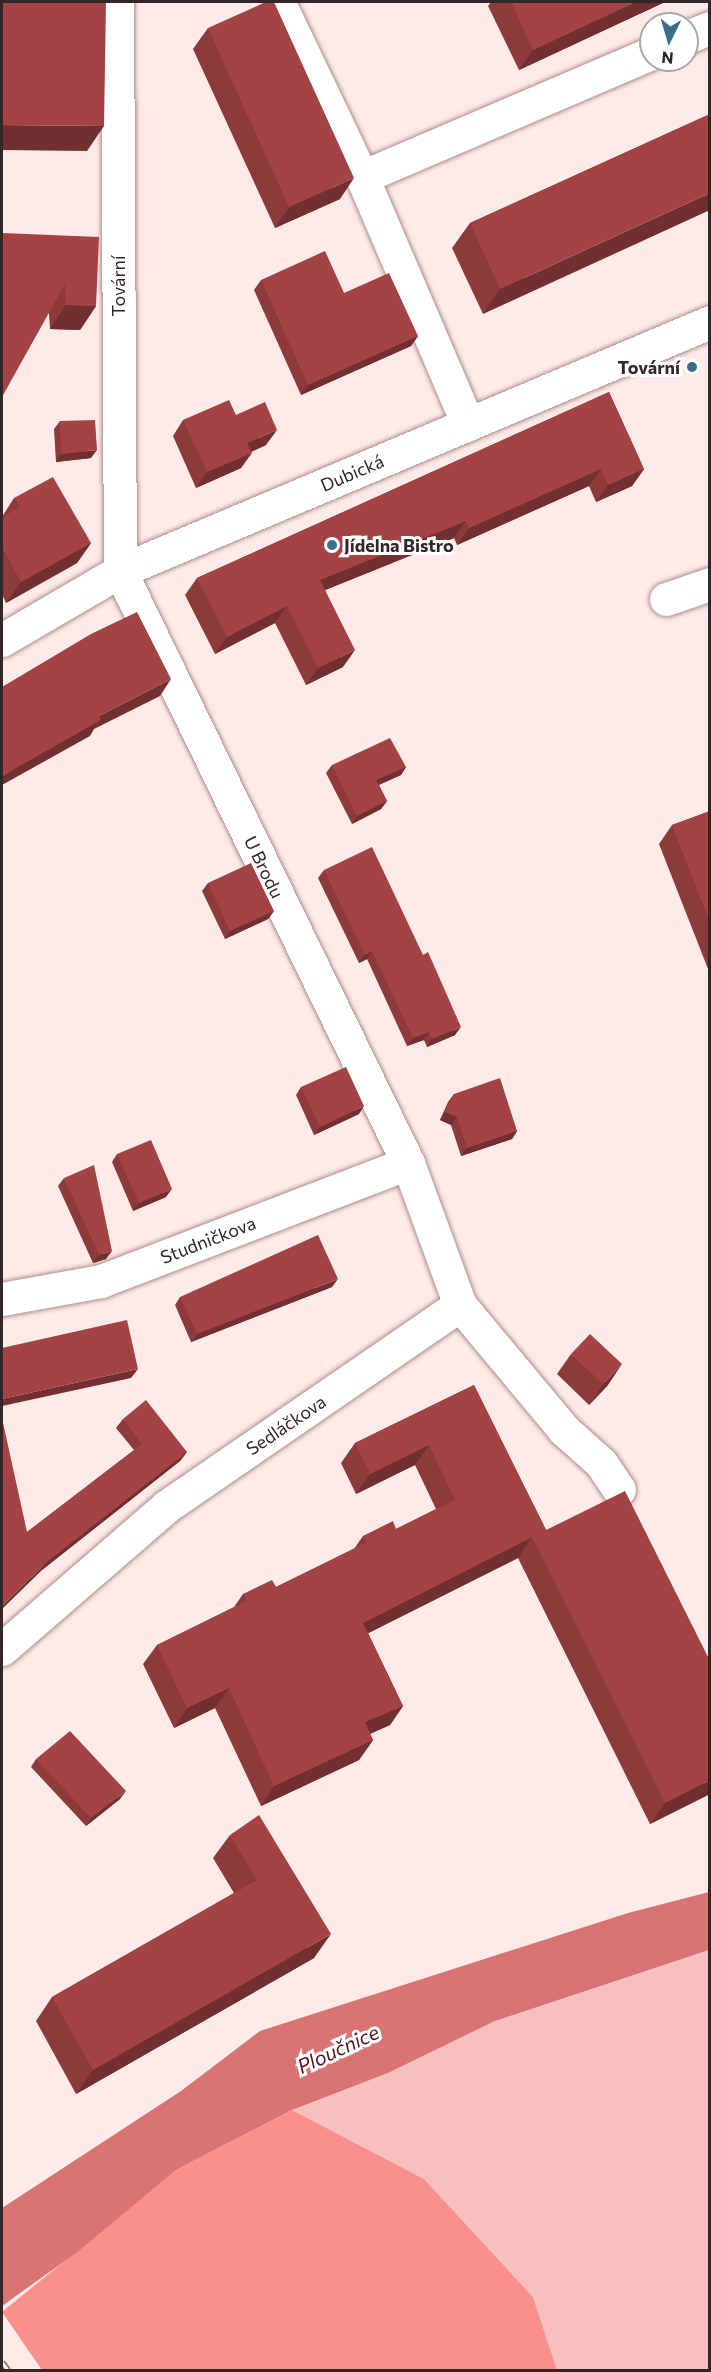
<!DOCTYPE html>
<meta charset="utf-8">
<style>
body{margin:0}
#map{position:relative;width:711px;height:2372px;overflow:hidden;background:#feeae8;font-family:Commissioner,sans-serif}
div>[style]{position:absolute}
.green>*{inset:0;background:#f5c0bd}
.forest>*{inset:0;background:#f9908d}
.water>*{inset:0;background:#d97472}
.roads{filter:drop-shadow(0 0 2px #ac8d8b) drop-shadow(0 0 2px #ac8d8b)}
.minor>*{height:33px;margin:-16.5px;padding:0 16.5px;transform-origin:16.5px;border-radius:16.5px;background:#fff}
.rail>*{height:7px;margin-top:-3.5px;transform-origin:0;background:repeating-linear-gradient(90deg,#fff 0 14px,#897979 0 28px);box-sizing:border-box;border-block:2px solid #897979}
.wall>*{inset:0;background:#8c3a3a}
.shaded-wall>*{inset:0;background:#722f30}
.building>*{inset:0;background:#a34344}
.dots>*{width:16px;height:16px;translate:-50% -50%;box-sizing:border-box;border:3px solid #fff;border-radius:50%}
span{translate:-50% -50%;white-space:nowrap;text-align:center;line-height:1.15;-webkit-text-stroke:6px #fff;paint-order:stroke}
.street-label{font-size:18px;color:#332626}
.poi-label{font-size:18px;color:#332626;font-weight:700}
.right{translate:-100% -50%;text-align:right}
.left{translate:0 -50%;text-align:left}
.water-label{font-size:20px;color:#521216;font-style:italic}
.frame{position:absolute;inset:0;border:3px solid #332626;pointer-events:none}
.north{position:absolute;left:639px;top:12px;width:60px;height:60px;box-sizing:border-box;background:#fff;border:2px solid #ada8a8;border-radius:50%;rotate:185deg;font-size:16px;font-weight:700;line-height:24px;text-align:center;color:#332626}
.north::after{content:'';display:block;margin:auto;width:21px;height:27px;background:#396f8a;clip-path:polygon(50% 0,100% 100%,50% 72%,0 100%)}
</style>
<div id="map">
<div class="green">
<i style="clip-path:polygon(709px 1950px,709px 2370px,557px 2370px,533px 2297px,424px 2179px,292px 2110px,388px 2073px,495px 2021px)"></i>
</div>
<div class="forest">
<i style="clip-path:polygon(292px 2110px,424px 2179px,533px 2297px,557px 2370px,42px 2370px,2px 2312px,176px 2170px)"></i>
</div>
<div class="water">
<i style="clip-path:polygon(709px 1892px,709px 1950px,495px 2021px,388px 2073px,292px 2110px,176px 2170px,76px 2253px,2px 2306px,2px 2208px,181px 2091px,260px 2031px,628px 1913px)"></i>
</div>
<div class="roads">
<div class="minor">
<i style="left:117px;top:2px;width:569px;rotate:89.7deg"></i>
<i style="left:120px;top:571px;width:658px;rotate:64.06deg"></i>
<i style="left:408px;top:1163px;width:151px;rotate:69.9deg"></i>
<i style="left:460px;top:1305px;width:163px;rotate:50.2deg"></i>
<i style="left:564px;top:1430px;width:50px;rotate:41.7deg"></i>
<i style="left:601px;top:1463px;width:32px;rotate:56deg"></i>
<i style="left:281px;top:7px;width:188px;rotate:64.5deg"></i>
<i style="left:362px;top:177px;width:269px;rotate:66.8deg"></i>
<i style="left:687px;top:37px;width:24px;rotate:-22deg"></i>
<i style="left:362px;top:177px;width:314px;rotate:-23.2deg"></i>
<i style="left:666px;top:599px;width:46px;rotate:-18.8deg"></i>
<i style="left:2px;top:640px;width:137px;rotate:-30.3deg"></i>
<i style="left:120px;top:571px;width:640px;rotate:-22.88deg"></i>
<i style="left:2px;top:1299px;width:101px;rotate:-10.3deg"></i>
<i style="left:101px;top:1281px;width:329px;rotate:-21deg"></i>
<i style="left:2px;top:1649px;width:218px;rotate:-40.9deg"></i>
<i style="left:167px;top:1506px;width:355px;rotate:-34.5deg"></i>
</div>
</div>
<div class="rail">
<i style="left:2px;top:2362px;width:10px;rotate:53deg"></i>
</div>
<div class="wall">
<i style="clip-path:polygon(491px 2px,665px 2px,519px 70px,488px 6px)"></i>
<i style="clip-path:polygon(208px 28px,340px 199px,275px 228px,193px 49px)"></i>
<i style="clip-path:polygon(710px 114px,483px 314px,452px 248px,470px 223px)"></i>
<i style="clip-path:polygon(2px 233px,96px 306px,80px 330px,50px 329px,49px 313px)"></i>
<i style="clip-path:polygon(261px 280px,344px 293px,418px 336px,411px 346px,301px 395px,254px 290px)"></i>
<i style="clip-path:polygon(609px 392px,644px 469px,632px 486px,596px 502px,589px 486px,457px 545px,454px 538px,325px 590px,343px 667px,306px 685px,275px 623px,215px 654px,185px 595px,197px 578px)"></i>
<i style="clip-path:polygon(236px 415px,266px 445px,251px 452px,241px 468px,196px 488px,173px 436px,183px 420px)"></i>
<i style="clip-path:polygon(60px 421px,91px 458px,56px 462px,54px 429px)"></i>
<i style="clip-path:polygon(14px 498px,91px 543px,77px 563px,6px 603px,2px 594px,2px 517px)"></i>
<i style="clip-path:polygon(332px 765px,406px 767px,401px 775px,379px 785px,387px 801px,381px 809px,352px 824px,326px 773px)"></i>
<i style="clip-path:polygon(710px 811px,710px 974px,659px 844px,672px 825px)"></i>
<i style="clip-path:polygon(324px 870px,455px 1035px,427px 1047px,424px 1040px,407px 1046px,367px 959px,359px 963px,318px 878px)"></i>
<i style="clip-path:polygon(208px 883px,274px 911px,268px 919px,225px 939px,202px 891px)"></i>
<i style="clip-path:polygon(301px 1087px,359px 1114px,314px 1135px,296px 1095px)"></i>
<i style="clip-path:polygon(454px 1094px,517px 1131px,512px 1139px,461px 1156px,451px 1125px,440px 1120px,448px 1102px)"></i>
<i style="clip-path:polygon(117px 1154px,166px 1197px,133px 1211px,112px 1162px)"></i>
<i style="clip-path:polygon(64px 1178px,106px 1259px,93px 1263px,58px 1186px)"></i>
<i style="clip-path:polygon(332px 1287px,191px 1342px,175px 1305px,180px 1297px)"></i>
<i style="clip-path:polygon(571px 1354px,608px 1385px,589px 1405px,557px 1374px)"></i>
<i style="clip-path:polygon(474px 1385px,546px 1530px,710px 1794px,650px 1824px,518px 1558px,368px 1633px,403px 1706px,390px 1725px,370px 1734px,373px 1740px,359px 1760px,261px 1806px,215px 1708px,174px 1728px,143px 1664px,157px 1645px,234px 1607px,243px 1594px,276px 1587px,354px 1549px,363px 1536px,396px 1529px,436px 1509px,415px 1465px,356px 1494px,341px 1463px,355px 1443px)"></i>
<i style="clip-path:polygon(123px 1419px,187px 1452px,180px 1461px,42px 1570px,27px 1532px,134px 1450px,116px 1428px)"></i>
<i style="clip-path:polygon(36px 1759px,120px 1799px,86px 1826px,31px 1767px)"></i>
<i style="clip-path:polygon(230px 1835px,314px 1958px,76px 2094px,36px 2021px,52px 1997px,234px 1893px,213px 1858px)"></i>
</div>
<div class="shaded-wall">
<i style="clip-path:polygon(636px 2px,665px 2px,519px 70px,533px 50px)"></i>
<i style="clip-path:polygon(2px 125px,104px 126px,87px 151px,2px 150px)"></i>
<i style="clip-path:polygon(354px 178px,340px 199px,275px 228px,289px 207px)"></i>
<i style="clip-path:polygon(710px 193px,710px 210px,483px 314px,500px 289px)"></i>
<i style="clip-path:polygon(66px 305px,96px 306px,80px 330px,50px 329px)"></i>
<i style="clip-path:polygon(418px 336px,411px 346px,301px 395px,308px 385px)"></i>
<i style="clip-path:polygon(277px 430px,266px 445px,237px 458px,247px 443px)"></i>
<i style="clip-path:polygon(97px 450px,91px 458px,56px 462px,61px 454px)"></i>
<i style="clip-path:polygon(252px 453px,241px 468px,196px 488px,207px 472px)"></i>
<i style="clip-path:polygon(601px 469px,589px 486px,457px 545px,469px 528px)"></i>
<i style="clip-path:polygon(644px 469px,632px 486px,596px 502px,608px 485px)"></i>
<i style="clip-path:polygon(466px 521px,454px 538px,308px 597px,320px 580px)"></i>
<i style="clip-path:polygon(91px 543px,77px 563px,6px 603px,21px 582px)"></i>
<i style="clip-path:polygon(287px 606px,275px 623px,215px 654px,227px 637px)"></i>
<i style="clip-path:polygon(355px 650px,343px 667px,306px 685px,318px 668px)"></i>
<i style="clip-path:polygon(171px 679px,160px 696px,94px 729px,90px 736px,2px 785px,2px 776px,99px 716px)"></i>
<i style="clip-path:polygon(406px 767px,401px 775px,371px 788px,376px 780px)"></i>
<i style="clip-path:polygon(387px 801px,381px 809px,352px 824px,357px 816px)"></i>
<i style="clip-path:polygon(274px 911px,268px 919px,225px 939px,230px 931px)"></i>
<i style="clip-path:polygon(372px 951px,367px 959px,359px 963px,365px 955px)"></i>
<i style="clip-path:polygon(461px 1027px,455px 1035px,427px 1047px,432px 1039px)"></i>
<i style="clip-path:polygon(429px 1032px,424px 1040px,407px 1046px,413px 1038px)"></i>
<i style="clip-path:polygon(364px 1106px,359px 1114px,314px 1135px,320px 1127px)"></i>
<i style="clip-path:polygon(445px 1112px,457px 1117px,451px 1125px,440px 1120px)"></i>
<i style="clip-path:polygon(517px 1131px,512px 1139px,461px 1156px,467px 1148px)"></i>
<i style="clip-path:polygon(172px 1189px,166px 1197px,133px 1211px,139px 1203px)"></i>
<i style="clip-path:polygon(112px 1251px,106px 1259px,93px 1263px,99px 1255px)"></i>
<i style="clip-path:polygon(338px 1279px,332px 1287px,191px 1342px,197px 1334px)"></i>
<i style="clip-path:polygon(622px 1364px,608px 1385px,589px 1405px,603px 1384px)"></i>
<i style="clip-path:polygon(138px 1369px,131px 1378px,2px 1406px,2px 1399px)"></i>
<i style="clip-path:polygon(429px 1445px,415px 1465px,356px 1494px,370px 1474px)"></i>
<i style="clip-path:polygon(187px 1452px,180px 1461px,42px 1570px,2px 1609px,2px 1606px,48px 1561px)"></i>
<i style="clip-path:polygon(531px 1538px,518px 1558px,349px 1643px,363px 1623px)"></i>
<i style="clip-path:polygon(229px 1688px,215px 1708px,174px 1728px,187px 1708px)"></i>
<i style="clip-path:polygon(403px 1706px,390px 1725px,351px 1742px,365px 1722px)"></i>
<i style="clip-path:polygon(373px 1740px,359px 1760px,261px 1806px,274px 1786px)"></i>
<i style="clip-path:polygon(710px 1780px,710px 1794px,650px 1824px,665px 1803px)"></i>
<i style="clip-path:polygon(126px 1791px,120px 1799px,86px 1826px,91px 1818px)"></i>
<i style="clip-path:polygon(331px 1934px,314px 1958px,76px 2094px,93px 2070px)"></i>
</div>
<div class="building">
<i style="clip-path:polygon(2px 2px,106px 2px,104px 126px,2px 125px)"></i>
<i style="clip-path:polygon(266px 2px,274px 2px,354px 178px,289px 207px,208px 28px)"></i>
<i style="clip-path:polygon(511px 2px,636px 2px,533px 50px)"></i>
<i style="clip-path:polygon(710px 114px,710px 193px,500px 289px,470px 223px)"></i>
<i style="clip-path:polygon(2px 233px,99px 237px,96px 306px,66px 305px,65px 284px,2px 397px)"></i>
<i style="clip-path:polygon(325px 251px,344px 293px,389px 273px,418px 336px,308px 385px,261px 280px)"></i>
<i style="clip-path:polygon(609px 392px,644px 469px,608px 485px,601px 469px,469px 528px,466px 521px,320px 580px,355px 650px,318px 668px,287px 606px,227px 637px,197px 578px)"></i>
<i style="clip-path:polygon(229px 400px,236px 415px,265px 402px,277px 430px,247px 443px,252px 453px,207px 472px,183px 420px)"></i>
<i style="clip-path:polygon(95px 420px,97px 450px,61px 454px,60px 421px)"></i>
<i style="clip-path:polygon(53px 477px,91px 543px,21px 582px,2px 547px,2px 517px,20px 507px,14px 498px)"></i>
<i style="clip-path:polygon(137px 612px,171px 679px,99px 716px,101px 720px,2px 776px,2px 687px,91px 634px)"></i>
<i style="clip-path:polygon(390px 738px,406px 767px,376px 780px,387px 801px,357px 816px,332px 765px)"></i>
<i style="clip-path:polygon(710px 811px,710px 923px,672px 825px)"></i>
<i style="clip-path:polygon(372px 847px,423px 955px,428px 952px,461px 1027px,432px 1039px,429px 1032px,413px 1038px,372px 951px,365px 955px,324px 870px)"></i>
<i style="clip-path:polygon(251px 863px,274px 911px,230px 931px,208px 883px)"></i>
<i style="clip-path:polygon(346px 1067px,364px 1106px,320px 1127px,301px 1087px)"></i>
<i style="clip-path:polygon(500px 1078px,517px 1131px,467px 1148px,457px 1117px,445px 1112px,454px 1094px)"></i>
<i style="clip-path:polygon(151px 1140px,172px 1189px,139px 1203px,117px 1154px)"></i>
<i style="clip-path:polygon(94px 1165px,112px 1251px,99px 1255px,64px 1178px)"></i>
<i style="clip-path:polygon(318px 1235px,338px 1279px,197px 1334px,180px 1297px)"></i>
<i style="clip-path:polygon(127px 1320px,138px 1369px,2px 1399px,2px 1348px)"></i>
<i style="clip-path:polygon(590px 1334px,622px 1364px,603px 1384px,571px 1354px)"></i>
<i style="clip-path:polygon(474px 1385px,546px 1530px,363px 1623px,403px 1706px,365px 1722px,373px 1740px,274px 1786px,229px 1688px,187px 1708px,157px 1645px,247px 1601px,243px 1594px,272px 1580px,276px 1587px,367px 1542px,363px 1536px,393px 1521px,396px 1529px,455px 1500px,429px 1445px,370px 1474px,355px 1443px)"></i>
<i style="clip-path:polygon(146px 1400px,187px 1452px,48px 1561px,2px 1606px,2px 1418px,27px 1532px,142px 1444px,123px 1419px)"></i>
<i style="clip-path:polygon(625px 1491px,710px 1661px,710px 1780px,665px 1803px,532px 1537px)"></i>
<i style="clip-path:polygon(70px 1731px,126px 1791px,91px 1818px,36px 1759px)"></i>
<i style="clip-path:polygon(259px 1815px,331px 1934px,93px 2070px,52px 1997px,257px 1880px,230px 1835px)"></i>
</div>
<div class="dots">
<i style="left:692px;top:367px;background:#396f8a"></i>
<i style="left:332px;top:545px;background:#396f8a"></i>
</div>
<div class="street-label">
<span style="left:118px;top:286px;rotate:-90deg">Tovární</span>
<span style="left:352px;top:473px;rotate:-23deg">Dubická</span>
<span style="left:264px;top:867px;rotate:64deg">U Brodu</span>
<span style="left:208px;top:1240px;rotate:-21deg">Studničkova</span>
<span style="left:286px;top:1425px;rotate:-34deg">Sedláčkova</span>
</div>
<div class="poi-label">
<span class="right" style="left:680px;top:367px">Tovární</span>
<span class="left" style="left:344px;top:545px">Jídelna Bistro</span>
</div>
<div class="water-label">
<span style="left:338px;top:2049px;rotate:-25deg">Ploučnice</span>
</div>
<div class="frame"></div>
<div class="north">N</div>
</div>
